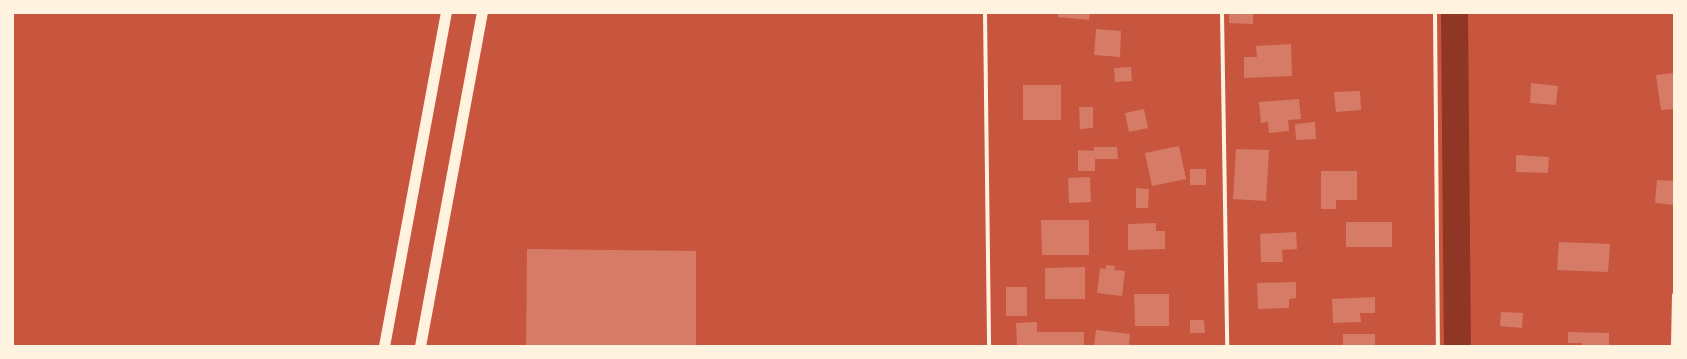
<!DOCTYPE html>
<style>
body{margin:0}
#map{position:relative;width:1687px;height:359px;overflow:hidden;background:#c8553d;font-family:Manrope,sans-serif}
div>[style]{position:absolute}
.canal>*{height:27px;margin:-13.5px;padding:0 13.5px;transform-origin:13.5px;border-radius:13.5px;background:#8f3625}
.building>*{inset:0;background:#d67c66}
.minor>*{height:4px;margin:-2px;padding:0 2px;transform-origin:2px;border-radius:2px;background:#fff3e0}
.trunk>*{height:11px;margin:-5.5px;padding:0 5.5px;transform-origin:5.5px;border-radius:5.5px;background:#fff3e0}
span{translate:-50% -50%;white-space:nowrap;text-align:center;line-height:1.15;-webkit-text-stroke:3px #fff3e0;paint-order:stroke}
.frame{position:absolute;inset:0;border:14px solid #fff3e0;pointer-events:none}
</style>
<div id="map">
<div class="canal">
<i style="left:1454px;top:13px;width:333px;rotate:89.5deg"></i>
</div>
<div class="building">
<i style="clip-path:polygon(1058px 13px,1090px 13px,1089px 20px,1058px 17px)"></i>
<i style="clip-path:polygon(1229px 13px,1253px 13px,1253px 24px,1229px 23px)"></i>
<i style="clip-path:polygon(1096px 29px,1121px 31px,1120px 57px,1094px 55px)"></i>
<i style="clip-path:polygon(1291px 44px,1292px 76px,1244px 78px,1244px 57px,1257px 57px,1256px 46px)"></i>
<i style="clip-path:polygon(1131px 67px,1132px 81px,1115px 82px,1114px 68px)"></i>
<i style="clip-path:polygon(1674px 73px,1674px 109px,1661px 110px,1656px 75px)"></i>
<i style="clip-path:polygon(1531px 83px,1558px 86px,1556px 105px,1530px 103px)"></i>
<i style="clip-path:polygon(1023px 85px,1061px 85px,1061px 120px,1023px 120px)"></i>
<i style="clip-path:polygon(1360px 91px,1361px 110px,1336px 112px,1334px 92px)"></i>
<i style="clip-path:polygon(1299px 99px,1301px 119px,1288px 120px,1289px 131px,1269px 133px,1268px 122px,1261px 123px,1259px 102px)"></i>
<i style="clip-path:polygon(1079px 107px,1093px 107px,1093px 128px,1080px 129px)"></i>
<i style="clip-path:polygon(1144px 109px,1148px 128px,1129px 132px,1125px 113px)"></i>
<i style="clip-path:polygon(1315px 122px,1316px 139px,1296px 140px,1295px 124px)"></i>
<i style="clip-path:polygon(1179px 146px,1186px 179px,1152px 186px,1145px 153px)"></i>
<i style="clip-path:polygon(1094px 147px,1117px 147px,1118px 159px,1095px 159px,1095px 171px,1078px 171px,1078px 150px,1094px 151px)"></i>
<i style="clip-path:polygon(1236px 149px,1269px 150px,1266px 201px,1233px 199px)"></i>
<i style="clip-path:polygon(1516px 155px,1549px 157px,1548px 173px,1516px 172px)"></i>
<i style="clip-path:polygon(1190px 169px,1206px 169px,1206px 185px,1190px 185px)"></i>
<i style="clip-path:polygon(1321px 171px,1357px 171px,1357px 200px,1336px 200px,1336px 209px,1321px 209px)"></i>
<i style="clip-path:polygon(1090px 177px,1091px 202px,1069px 203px,1068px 178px)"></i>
<i style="clip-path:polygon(1657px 180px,1674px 181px,1674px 205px,1655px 203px)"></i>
<i style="clip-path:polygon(1136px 188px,1149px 189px,1148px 208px,1136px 208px)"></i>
<i style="clip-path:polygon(1041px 220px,1089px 220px,1089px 255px,1042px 255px)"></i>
<i style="clip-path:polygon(1346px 222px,1392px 222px,1392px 247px,1346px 247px)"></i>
<i style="clip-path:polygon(1156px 223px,1156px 231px,1165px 231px,1165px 249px,1128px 250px,1128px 224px)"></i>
<i style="clip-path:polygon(1296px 232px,1297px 249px,1282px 250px,1283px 262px,1261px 262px,1260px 234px)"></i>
<i style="clip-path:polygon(1559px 242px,1610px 244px,1608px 272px,1557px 270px)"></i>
<i style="clip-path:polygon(527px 249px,696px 251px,696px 346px,526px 346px)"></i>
<i style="clip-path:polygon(1106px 265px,1115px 266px,1114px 270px,1125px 271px,1122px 296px,1097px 293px,1100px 268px,1106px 269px)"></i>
<i style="clip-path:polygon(1085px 267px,1085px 299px,1045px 299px,1045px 268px)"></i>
<i style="clip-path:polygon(1296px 282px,1296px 298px,1289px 299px,1289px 308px,1258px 309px,1257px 283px)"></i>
<i style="clip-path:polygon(1006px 287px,1027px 287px,1027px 316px,1006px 316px)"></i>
<i style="clip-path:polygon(1134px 294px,1169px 294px,1169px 326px,1135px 326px)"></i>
<i style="clip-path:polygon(1375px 297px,1375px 313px,1360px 313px,1361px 322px,1333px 323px,1332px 299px)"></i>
<i style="clip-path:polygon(1501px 312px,1523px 313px,1522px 328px,1500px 326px)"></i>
<i style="clip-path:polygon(1190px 320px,1204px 320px,1205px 333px,1190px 333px)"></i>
<i style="clip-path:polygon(1037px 322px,1037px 332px,1084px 332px,1084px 346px,1017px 346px,1016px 323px)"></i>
<i style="clip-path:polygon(1096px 330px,1130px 334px,1129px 346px,1094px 346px)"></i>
<i style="clip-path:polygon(1568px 332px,1609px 333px,1609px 346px,1582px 346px,1582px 343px,1568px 343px)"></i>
<i style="clip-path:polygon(1343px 334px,1375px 334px,1375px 346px,1343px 346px)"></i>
</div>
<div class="minor">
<i style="left:985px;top:13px;width:333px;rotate:89.3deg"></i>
<i style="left:1222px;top:13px;width:333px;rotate:89.1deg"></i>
<i style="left:1435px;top:13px;width:333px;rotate:89.5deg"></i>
<i style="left:1673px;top:346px;width:51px;rotate:-88.9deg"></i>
</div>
<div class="trunk">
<i style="left:384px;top:346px;width:339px;rotate:-79.5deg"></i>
<i style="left:420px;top:346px;width:339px;rotate:-79.5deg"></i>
</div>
<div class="frame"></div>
</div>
